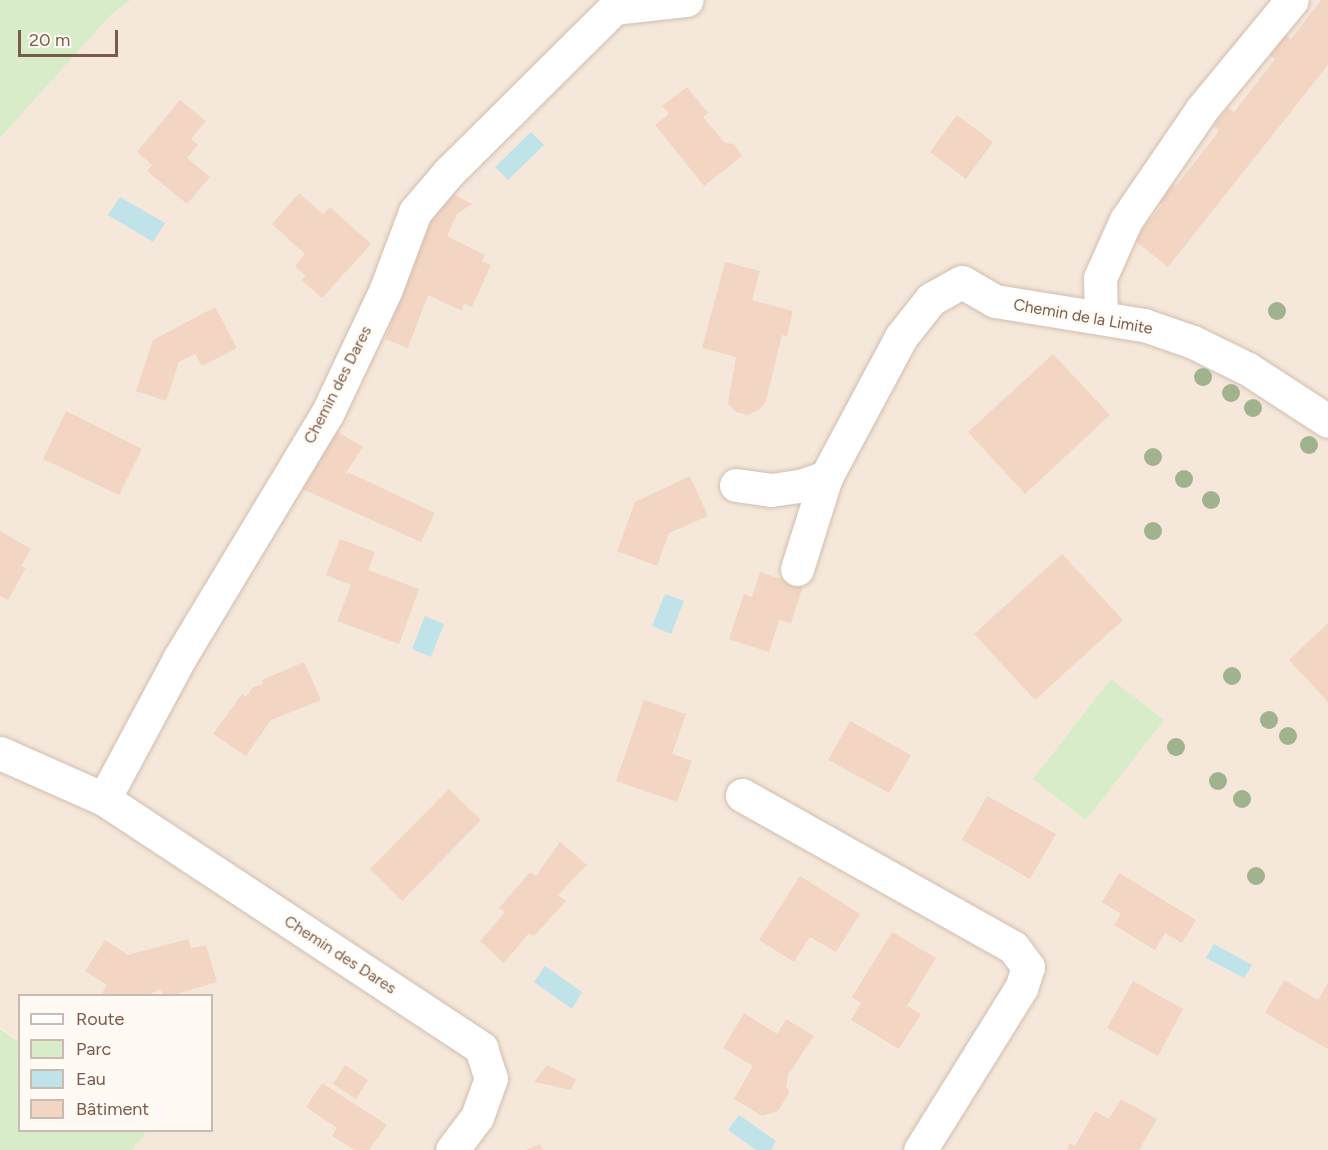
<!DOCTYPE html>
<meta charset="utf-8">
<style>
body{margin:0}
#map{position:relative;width:1328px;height:1150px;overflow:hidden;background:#fdf6ec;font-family:Figtree,sans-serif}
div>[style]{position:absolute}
.residential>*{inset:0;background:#f5e8da}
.green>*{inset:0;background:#d8ecc9}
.water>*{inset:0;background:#bfe3e8}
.building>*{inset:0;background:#f3d5c3}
.roads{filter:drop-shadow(0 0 2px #d1beb0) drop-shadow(0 0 2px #d1beb0)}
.minor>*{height:33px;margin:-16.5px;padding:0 16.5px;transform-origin:16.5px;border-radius:16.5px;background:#fff}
.trees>*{width:18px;height:18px;margin:-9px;border-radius:50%;background:#a0b28e}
span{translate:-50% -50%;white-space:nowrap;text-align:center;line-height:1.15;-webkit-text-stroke:4.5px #fffaf3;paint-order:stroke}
.street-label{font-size:16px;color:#7a5c4d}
.legend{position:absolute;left:18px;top:994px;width:195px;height:138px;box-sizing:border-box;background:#fffaf3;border:2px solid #cabbb1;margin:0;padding:8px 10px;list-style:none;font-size:18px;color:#7a5c4d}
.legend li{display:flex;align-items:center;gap:12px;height:30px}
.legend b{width:30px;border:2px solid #cabbb1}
.scale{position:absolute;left:18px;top:30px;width:100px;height:27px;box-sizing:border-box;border:3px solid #7a5c4d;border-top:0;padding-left:8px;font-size:18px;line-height:21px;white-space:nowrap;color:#7a5c4d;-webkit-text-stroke:4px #fffaf3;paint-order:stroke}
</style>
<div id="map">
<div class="residential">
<i style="clip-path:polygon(131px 0,1328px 0,1328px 1150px,132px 1150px,147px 1131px,212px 1130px,212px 996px,20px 996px,19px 1042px,0 1028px,0 138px,111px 15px)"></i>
</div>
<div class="green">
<i style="clip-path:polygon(0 0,131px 0,111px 15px,0 138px)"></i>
<i style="clip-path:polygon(1111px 679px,1164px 720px,1086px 820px,1033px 779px)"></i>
<i style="clip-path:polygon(0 1029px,19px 1042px,20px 1130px,147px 1131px,132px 1150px,0 1150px)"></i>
</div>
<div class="water">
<i style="clip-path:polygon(531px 132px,544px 145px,508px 180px,495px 167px)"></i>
<i style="clip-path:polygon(120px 197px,165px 223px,153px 242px,108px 215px)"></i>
<i style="clip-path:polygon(665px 594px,684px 601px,671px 634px,652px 626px)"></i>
<i style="clip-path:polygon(425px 616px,444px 624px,431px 657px,412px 649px)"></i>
<i style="clip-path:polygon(1214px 944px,1252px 965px,1244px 978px,1206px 958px)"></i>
<i style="clip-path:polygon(545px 966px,582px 992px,572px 1009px,534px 982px)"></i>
<i style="clip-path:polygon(739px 1115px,776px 1141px,771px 1150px,756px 1150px,728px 1130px)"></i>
</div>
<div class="building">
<i style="clip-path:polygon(1321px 0,1328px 0,1328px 65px,1168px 267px,1134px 240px,1162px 205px,1156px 200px,1171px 182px,1176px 186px,1219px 131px,1214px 126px,1228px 108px,1234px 112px,1275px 59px,1269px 55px,1285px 35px,1291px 39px)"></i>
<i style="clip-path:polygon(687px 87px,708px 113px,703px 117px,725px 143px,734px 144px,742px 156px,704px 186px,655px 125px,669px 114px,662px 106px)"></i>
<i style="clip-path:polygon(180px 100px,206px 121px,191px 139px,198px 145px,187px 158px,210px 177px,187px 204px,147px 171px,152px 165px,137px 152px)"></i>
<i style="clip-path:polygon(957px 115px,993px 142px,966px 179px,930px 152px)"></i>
<i style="clip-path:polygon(449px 192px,472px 204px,457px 214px,447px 236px,485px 255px,482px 261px,491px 265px,472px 307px,464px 304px,462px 311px,428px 295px,408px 348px,385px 339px,427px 226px,424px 224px)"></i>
<i style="clip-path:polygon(299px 193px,323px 214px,330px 207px,371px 244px,322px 298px,301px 280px,306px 276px,295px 266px,305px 254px,272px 224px)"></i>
<i style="clip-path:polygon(725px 262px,760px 271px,752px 300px,793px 311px,787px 336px,782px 335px,766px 401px,759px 410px,747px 415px,736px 412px,728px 403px,736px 357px,702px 348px)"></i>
<i style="clip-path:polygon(215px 307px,237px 348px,202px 366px,195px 354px,179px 362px,166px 401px,136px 391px,153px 340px)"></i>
<i style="clip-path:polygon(1053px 354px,1110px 415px,1025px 494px,968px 432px)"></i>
<i style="clip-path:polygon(66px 411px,142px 449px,119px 495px,43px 459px)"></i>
<i style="clip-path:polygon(336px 431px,363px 447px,345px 474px,350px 473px,435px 513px,421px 542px,300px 488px)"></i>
<i style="clip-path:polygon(690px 476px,708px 516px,669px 533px,657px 566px,617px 551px,635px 502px)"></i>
<i style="clip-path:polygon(0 531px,31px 549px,21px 566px,26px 568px,8px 600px,0 596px)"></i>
<i style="clip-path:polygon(340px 539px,375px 552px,368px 570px,419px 589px,399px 644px,337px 621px,351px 585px,326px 575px)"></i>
<i style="clip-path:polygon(1062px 554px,1123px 620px,1035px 700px,974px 634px)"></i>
<i style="clip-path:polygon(760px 572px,803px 586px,791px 623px,779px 620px,769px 652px,729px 639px,744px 594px,752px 597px)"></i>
<i style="clip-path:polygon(1328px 623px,1328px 702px,1289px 660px)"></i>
<i style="clip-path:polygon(304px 662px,321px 700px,271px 720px,246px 756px,213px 734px,242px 694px,246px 697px,253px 687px,263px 684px,262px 680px)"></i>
<i style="clip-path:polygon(644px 700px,686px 714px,672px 754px,692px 761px,677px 802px,616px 781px)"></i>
<i style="clip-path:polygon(850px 721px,911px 755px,889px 793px,828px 760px)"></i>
<i style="clip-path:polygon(449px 789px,481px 820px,402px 901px,370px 869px)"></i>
<i style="clip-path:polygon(987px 796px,1056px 834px,1030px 879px,962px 840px)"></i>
<i style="clip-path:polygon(560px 842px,587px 865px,558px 895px,566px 901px,534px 936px,529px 933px,504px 963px,480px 941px,505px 912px,499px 908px,530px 872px,536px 876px)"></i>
<i style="clip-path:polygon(1119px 873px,1196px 920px,1182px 943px,1165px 933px,1155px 950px,1114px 925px,1121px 914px,1102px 902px)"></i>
<i style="clip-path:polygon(800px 876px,860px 914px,836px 952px,810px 937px,794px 962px,759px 940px)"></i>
<i style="clip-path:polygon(892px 932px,936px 958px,907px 1006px,921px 1014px,899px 1049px,851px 1020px,861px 1003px,852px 997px)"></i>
<i style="clip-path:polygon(188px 939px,191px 948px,206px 945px,217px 982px,170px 996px,163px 996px,161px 989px,146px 996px,100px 996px,107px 985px,85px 971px,105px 940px,128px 955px)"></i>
<i style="clip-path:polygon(1284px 980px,1318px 1000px,1328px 982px,1328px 1049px,1265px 1013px)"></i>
<i style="clip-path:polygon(1133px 981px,1183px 1009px,1158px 1056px,1107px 1028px)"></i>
<i style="clip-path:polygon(744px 1013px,777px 1034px,786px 1019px,814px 1036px,788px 1075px,786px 1088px,790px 1091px,778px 1111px,762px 1116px,734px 1099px,753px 1066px,723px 1048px)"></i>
<i style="clip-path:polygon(345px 1065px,368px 1080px,356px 1099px,333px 1084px)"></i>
<i style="clip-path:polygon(547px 1065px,576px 1079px,571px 1090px,534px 1082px)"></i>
<i style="clip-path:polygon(322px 1083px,387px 1125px,369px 1150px,355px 1150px,332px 1136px,337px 1128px,306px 1107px)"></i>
<i style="clip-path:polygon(1121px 1099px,1157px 1119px,1139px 1150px,1067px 1150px,1070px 1143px,1075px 1146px,1095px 1111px,1109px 1119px)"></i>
<i style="clip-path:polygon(540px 1144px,543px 1150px,526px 1150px)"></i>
</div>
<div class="roads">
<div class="minor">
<i style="left:1101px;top:318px;width:40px;rotate:-91.4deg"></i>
<i style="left:1100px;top:278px;width:64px;rotate:-65.9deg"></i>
<i style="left:1126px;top:220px;width:135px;rotate:-55.6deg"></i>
<i style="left:1202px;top:109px;width:141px;rotate:-50.5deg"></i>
<i style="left:736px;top:485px;width:35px;rotate:8deg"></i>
<i style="left:771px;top:490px;width:29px;rotate:-8deg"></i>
<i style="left:800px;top:486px;width:28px;rotate:-19deg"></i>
<i style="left:826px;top:477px;width:159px;rotate:-61.8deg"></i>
<i style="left:901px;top:337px;width:48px;rotate:-51.7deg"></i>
<i style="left:931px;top:299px;width:35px;rotate:-29deg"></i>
<i style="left:962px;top:282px;width:38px;rotate:30deg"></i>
<i style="left:995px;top:301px;width:151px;rotate:9.2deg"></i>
<i style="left:1144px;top:325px;width:52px;rotate:19.1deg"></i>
<i style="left:1193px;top:342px;width:61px;rotate:26.1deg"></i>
<i style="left:1248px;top:369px;width:95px;rotate:33deg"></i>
<i style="left:797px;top:569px;width:96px;rotate:-72.5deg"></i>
<i style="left:0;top:753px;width:114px;rotate:23.9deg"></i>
<i style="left:104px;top:799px;width:452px;rotate:33.4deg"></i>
<i style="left:481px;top:1048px;width:32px;rotate:72deg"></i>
<i style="left:491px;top:1078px;width:41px;rotate:109.7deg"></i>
<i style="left:477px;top:1117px;width:41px;rotate:127.1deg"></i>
<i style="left:742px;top:795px;width:311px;rotate:29.3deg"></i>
<i style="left:1013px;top:947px;width:25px;rotate:53deg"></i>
<i style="left:1028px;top:967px;width:22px;rotate:108deg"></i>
<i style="left:1021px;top:988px;width:191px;rotate:121.9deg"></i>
<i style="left:104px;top:799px;width:159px;rotate:-61.8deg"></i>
<i style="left:179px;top:659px;width:286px;rotate:-58.9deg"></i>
<i style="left:327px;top:414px;width:138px;rotate:-64.7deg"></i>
<i style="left:386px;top:289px;width:82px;rotate:-69.4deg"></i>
<i style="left:415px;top:212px;width:51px;rotate:-49.8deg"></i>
<i style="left:448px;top:173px;width:234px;rotate:-44.8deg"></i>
<i style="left:614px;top:8px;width:73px;rotate:-6.3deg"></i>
</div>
</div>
<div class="trees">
<i style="left:1277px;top:311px"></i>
<i style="left:1203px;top:377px"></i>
<i style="left:1231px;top:393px"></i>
<i style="left:1253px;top:408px"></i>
<i style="left:1309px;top:445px"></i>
<i style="left:1153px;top:457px"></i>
<i style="left:1184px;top:479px"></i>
<i style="left:1211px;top:500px"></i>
<i style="left:1153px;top:531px"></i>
<i style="left:1232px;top:676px"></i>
<i style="left:1269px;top:720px"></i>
<i style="left:1288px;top:736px"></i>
<i style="left:1176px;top:747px"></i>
<i style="left:1218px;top:781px"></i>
<i style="left:1242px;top:799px"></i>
<i style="left:1256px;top:876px"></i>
</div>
<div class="street-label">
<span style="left:1083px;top:317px;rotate:10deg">Chemin de la Limite</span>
<span style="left:338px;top:385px;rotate:-63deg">Chemin des Dares</span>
<span style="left:340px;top:955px;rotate:33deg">Chemin des Dares</span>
</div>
<ul class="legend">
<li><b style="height:8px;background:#fff"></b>Route</li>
<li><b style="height:16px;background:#d8ecc9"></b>Parc</li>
<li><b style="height:16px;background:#bfe3e8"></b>Eau</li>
<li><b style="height:16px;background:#f3d5c3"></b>Bâtiment</li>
</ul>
<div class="scale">20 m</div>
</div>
